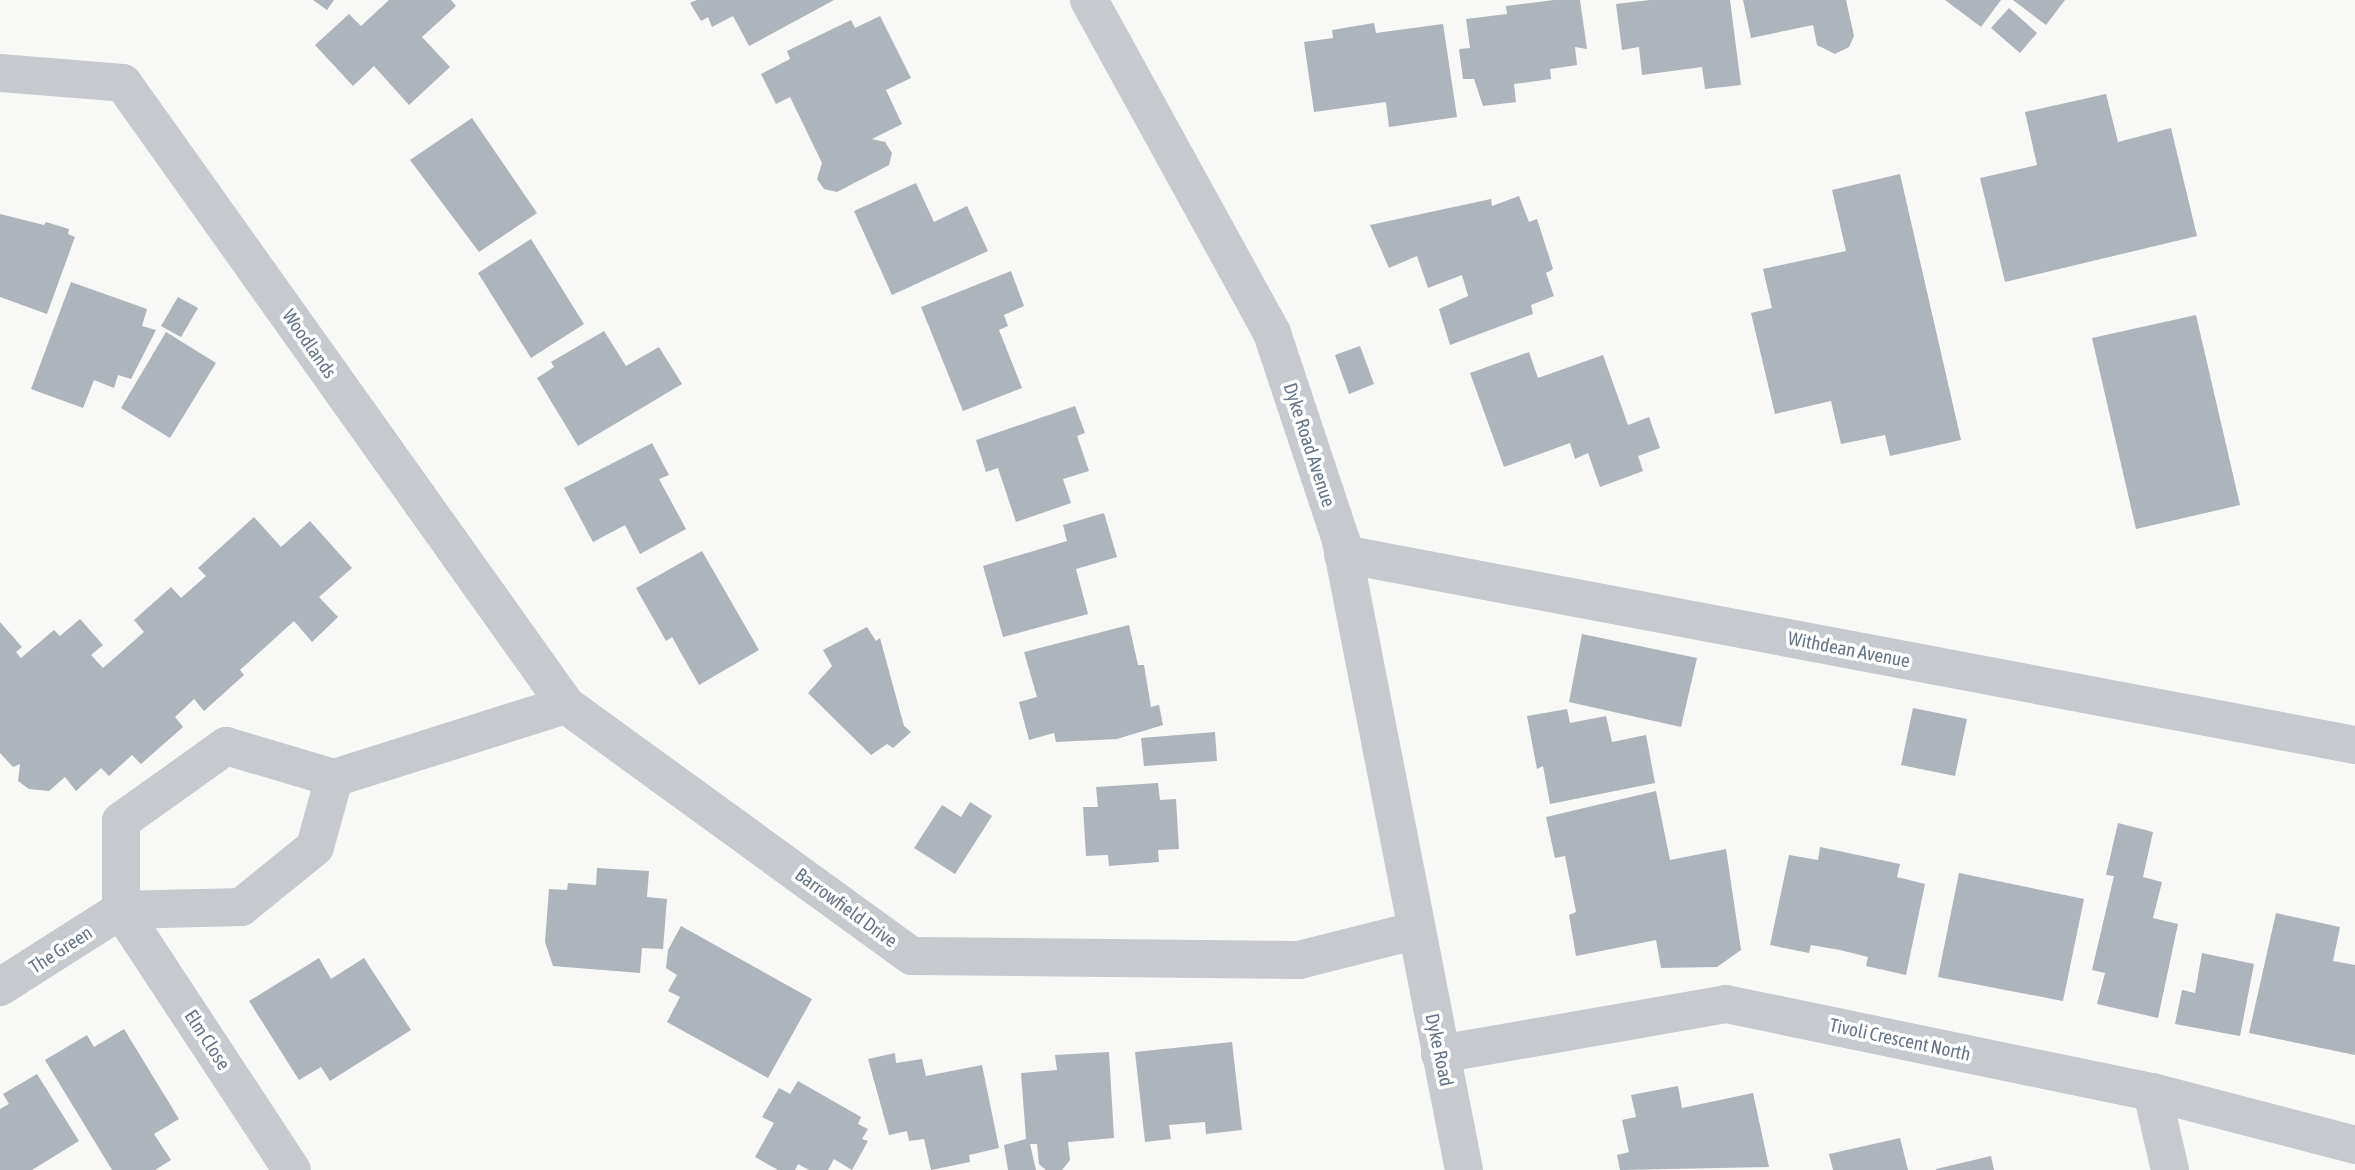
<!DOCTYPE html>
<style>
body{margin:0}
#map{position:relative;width:2355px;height:1170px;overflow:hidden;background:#f8f8f6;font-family:"Asap Condensed",sans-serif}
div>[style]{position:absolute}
.building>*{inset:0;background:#adb4bb}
.minor>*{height:38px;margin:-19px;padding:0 19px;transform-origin:19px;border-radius:19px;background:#c6c9cd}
span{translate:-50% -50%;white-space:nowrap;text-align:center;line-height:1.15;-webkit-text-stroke:7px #fff;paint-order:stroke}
.street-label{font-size:19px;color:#677687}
</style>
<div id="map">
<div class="building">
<i style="clip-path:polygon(313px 0,334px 0,327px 10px)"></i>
<i style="clip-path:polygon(389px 0,451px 0,456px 6px,422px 37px,450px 67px,409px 105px,374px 66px,353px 86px,315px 45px,349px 14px,361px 26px)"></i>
<i style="clip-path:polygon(697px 0,834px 0,749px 46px,733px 16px,712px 27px,708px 17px,701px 21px,690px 3px)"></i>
<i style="clip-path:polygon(1554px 0,1580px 0,1587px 49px,1575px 47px,1577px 65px,1550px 69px,1551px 79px,1514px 84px,1516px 102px,1483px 106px,1474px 79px,1463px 79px,1459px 49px,1470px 48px,1466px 19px,1507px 14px,1506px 6px)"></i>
<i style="clip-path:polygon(1650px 0,1730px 0,1741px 85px,1705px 89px,1702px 67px,1642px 75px,1639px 47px,1622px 50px,1616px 4px)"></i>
<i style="clip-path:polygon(1743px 0,1846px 0,1854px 36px,1849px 47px,1835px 54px,1817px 45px,1813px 25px,1751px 38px)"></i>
<i style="clip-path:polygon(1945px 0,2001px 0,1981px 27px)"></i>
<i style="clip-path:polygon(2013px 0,2065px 0,2046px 25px)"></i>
<i style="clip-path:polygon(2009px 8px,2037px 33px,2020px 53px,1991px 28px)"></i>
<i style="clip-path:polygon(880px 16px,911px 78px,886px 90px,902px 124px,872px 139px,885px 142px,892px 153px,889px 165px,837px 192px,824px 189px,817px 179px,822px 163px,790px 97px,776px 104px,761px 74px,790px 59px,787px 51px,851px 20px,855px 28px)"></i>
<i style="clip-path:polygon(1374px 23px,1376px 33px,1443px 24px,1457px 117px,1389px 127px,1386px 102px,1314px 112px,1304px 42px,1333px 38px,1332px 30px)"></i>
<i style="clip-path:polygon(2106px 94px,2118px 142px,2171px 128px,2197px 236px,2005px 282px,1980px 178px,2037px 165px,2025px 112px)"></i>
<i style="clip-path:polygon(472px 118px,537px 213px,479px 252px,410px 160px)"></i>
<i style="clip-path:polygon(1900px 174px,1961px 440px,1890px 456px,1885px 435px,1841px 444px,1831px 401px,1775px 414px,1751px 313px,1772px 308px,1763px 269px,1846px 251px,1832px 190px)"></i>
<i style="clip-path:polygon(916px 183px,934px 222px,967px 206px,988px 251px,892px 295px,854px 211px)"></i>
<i style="clip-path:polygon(1519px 196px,1529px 222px,1537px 219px,1553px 269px,1546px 273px,1554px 296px,1531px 305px,1533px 314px,1450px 345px,1439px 309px,1468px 296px,1462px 275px,1428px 288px,1417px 256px,1389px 268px,1370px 225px,1491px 199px,1492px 206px)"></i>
<i style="clip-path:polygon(0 214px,44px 225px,46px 222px,69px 229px,68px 234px,75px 237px,47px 314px,0 297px)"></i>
<i style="clip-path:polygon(531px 239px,584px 324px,531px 358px,478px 273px)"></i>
<i style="clip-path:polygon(1011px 271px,1024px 306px,1004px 315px,1008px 326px,999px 330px,1022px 388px,963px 411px,921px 307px)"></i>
<i style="clip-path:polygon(71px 282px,147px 309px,142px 326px,156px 330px,131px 379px,118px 375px,114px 388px,94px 380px,83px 408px,31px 389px)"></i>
<i style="clip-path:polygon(178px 297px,198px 308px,181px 337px,161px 326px)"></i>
<i style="clip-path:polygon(2196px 315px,2240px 505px,2136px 529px,2092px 338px)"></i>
<i style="clip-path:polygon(604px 331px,626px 366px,659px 347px,682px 384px,578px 446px,537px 378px,554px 367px,551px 362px)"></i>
<i style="clip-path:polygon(166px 332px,216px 363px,170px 438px,121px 408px)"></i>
<i style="clip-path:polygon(1360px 346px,1374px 384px,1349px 394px,1335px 355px)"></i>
<i style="clip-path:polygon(1529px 352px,1538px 378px,1603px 355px,1628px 425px,1649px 417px,1660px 448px,1638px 456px,1643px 471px,1600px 487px,1588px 453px,1575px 459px,1570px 443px,1504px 467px,1470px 373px)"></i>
<i style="clip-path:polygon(1075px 406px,1085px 433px,1077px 436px,1089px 471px,1063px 479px,1071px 503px,1016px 522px,998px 468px,986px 472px,976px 440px)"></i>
<i style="clip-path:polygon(652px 443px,669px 475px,659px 479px,686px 529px,640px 554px,625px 525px,593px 542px,564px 488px)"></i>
<i style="clip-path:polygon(1104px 513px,1117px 557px,1076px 569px,1088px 614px,1003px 637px,983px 566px,1067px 541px,1063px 525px)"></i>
<i style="clip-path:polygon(254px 517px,281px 547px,310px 521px,352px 568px,319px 597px,338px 617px,312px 642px,294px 621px,240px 670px,244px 675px,204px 711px,194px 699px,175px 717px,183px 727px,141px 764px,132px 755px,109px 776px,101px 768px,76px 791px,65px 777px,49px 791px,29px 789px,18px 781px,20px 764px,13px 767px,0 753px,0 622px,22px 647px,16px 652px,21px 658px,54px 630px,60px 636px,80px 619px,103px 645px,91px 655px,103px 668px,144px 632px,134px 620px,171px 587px,181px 598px,206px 576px,198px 568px)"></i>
<i style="clip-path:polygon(702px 551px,759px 650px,699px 685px,672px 637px,666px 641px,636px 588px)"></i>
<i style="clip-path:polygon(1129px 625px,1138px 665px,1144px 665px,1151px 707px,1159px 705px,1163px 725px,1117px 739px,1056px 742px,1054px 733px,1029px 740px,1019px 702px,1037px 697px,1024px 652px)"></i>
<i style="clip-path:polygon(867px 627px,876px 641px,880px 638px,904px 726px,911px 732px,893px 748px,887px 744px,871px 755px,808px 693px,832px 666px,823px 650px)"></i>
<i style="clip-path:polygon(1582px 634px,1697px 658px,1681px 727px,1569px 702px)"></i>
<i style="clip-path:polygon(1913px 708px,1967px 719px,1955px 776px,1901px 765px)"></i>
<i style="clip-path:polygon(1567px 709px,1570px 723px,1606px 716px,1612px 742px,1646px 735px,1655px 783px,1550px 804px,1543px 766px,1537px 769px,1527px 716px)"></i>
<i style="clip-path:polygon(1215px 732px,1217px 761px,1144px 766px,1141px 738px)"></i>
<i style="clip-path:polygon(1158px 783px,1160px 800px,1176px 799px,1179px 849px,1158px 850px,1159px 862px,1109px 866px,1108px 855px,1086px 856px,1083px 807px,1098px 807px,1096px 787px)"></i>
<i style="clip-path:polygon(1656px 791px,1670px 860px,1726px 849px,1741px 950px,1717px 967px,1661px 968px,1656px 940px,1576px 956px,1569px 915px,1576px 912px,1565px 856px,1555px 858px,1546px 817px)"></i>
<i style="clip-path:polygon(970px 802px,992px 816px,955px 874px,914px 848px,942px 805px,961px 817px)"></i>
<i style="clip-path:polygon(2118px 823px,2153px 832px,2143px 877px,2162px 882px,2153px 918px,2178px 924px,2158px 1018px,2097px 1004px,2105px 973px,2092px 970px,2114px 876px,2106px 875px)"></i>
<i style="clip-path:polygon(1820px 847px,1900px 864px,1897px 877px,1925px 884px,1906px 975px,1866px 966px,1868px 957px,1840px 950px,1811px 945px,1809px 953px,1770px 945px,1789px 855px,1818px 860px)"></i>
<i style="clip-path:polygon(597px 868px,649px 871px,647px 897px,667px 899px,663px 949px,642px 948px,640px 973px,553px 966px,545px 942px,549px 889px,567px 890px,568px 883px,596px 885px)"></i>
<i style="clip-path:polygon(1959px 873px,2084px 899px,2063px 1001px,1938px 977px)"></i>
<i style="clip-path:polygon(2276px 913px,2340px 927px,2333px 961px,2355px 965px,2355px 1055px,2249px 1033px)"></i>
<i style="clip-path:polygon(681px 926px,812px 999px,768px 1078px,667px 1022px,680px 997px,668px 991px,677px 975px,666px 968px,668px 950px)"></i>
<i style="clip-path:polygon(2202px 953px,2254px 964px,2240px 1036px,2175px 1024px,2182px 990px,2195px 993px)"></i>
<i style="clip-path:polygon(319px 958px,331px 979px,364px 958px,411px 1030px,330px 1081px,321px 1067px,299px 1080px,249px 1001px)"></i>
<i style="clip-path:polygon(124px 1029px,179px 1119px,154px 1134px,171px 1160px,155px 1170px,112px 1170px,45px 1060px,87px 1035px,94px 1047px)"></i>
<i style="clip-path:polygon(1232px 1042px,1242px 1130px,1206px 1134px,1205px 1122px,1169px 1125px,1171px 1139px,1145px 1142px,1135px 1052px)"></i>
<i style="clip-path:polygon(1109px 1052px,1114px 1138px,1068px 1142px,1070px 1160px,1062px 1170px,1046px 1170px,1039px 1164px,1037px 1144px,1030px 1144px,1036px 1170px,1008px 1170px,1004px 1145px,1026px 1139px,1021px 1073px,1057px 1070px,1055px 1055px)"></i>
<i style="clip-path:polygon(895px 1053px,896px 1063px,922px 1059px,926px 1076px,982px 1065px,999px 1148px,969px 1155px,970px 1162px,931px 1170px,924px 1139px,909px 1141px,907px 1131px,889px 1135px,868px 1059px)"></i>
<i style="clip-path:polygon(37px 1074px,79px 1141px,32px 1170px,0 1170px,0 1109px,9px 1104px,3px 1094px)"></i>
<i style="clip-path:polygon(798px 1081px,861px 1117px,858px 1124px,868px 1129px,862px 1139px,868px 1141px,852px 1170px,834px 1159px,828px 1170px,809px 1170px,798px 1164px,795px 1170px,778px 1170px,755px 1157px,774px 1123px,762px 1117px,779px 1088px,790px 1094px)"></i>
<i style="clip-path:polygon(1678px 1086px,1682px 1108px,1753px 1093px,1769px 1167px,1620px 1170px,1617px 1155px,1629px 1152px,1622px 1120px,1636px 1117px,1631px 1095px)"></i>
<i style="clip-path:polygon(1900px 1138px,1908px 1170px,1833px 1170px,1829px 1154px)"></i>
<i style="clip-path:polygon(1991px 1156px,1994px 1170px,1936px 1170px,1936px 1169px)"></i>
</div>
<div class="minor">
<i style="left:1089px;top:0;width:380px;rotate:61.2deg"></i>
<i style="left:1272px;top:333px;width:219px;rotate:71.6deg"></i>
<i style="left:1341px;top:541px;width:641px;rotate:78.94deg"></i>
<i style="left:0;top:73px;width:123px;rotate:4.6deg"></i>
<i style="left:123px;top:83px;width:764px;rotate:54.54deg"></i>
<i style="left:1343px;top:554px;width:1030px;rotate:10.69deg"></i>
<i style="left:121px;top:910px;width:89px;rotate:-90deg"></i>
<i style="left:121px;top:821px;width:129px;rotate:-35.5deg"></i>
<i style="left:226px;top:746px;width:113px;rotate:16.5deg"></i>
<i style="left:334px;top:778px;width:243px;rotate:-17.5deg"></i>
<i style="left:566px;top:705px;width:427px;rotate:36deg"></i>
<i style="left:912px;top:956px;width:387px;rotate:0.6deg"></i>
<i style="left:1299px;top:960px;width:119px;rotate:-14.2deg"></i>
<i style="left:121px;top:910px;width:311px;rotate:56.7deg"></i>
<i style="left:121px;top:910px;width:120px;rotate:-1.4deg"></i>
<i style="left:241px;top:907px;width:95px;rotate:-39deg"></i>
<i style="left:315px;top:847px;width:72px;rotate:-74.6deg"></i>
<i style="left:0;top:987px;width:143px;rotate:-32.5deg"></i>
<i style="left:1440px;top:1054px;width:290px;rotate:-9.9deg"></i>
<i style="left:1726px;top:1004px;width:435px;rotate:11.7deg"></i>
<i style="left:2152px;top:1092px;width:210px;rotate:14.6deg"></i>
<i style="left:2152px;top:1092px;width:80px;rotate:77deg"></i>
</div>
<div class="street-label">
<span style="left:309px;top:344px;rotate:55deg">Woodlands</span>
<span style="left:1309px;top:445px;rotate:72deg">Dyke Road Avenue</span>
<span style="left:1849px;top:650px;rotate:11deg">Withdean Avenue</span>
<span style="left:846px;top:908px;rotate:36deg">Barrowfield Drive</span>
<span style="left:61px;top:950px;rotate:-33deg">The Green</span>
<span style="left:207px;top:1040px;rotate:57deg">Elm Close</span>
<span style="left:1900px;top:1040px;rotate:12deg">Tivoli Crescent North</span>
<span style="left:1439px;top:1050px;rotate:78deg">Dyke Road</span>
</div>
</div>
